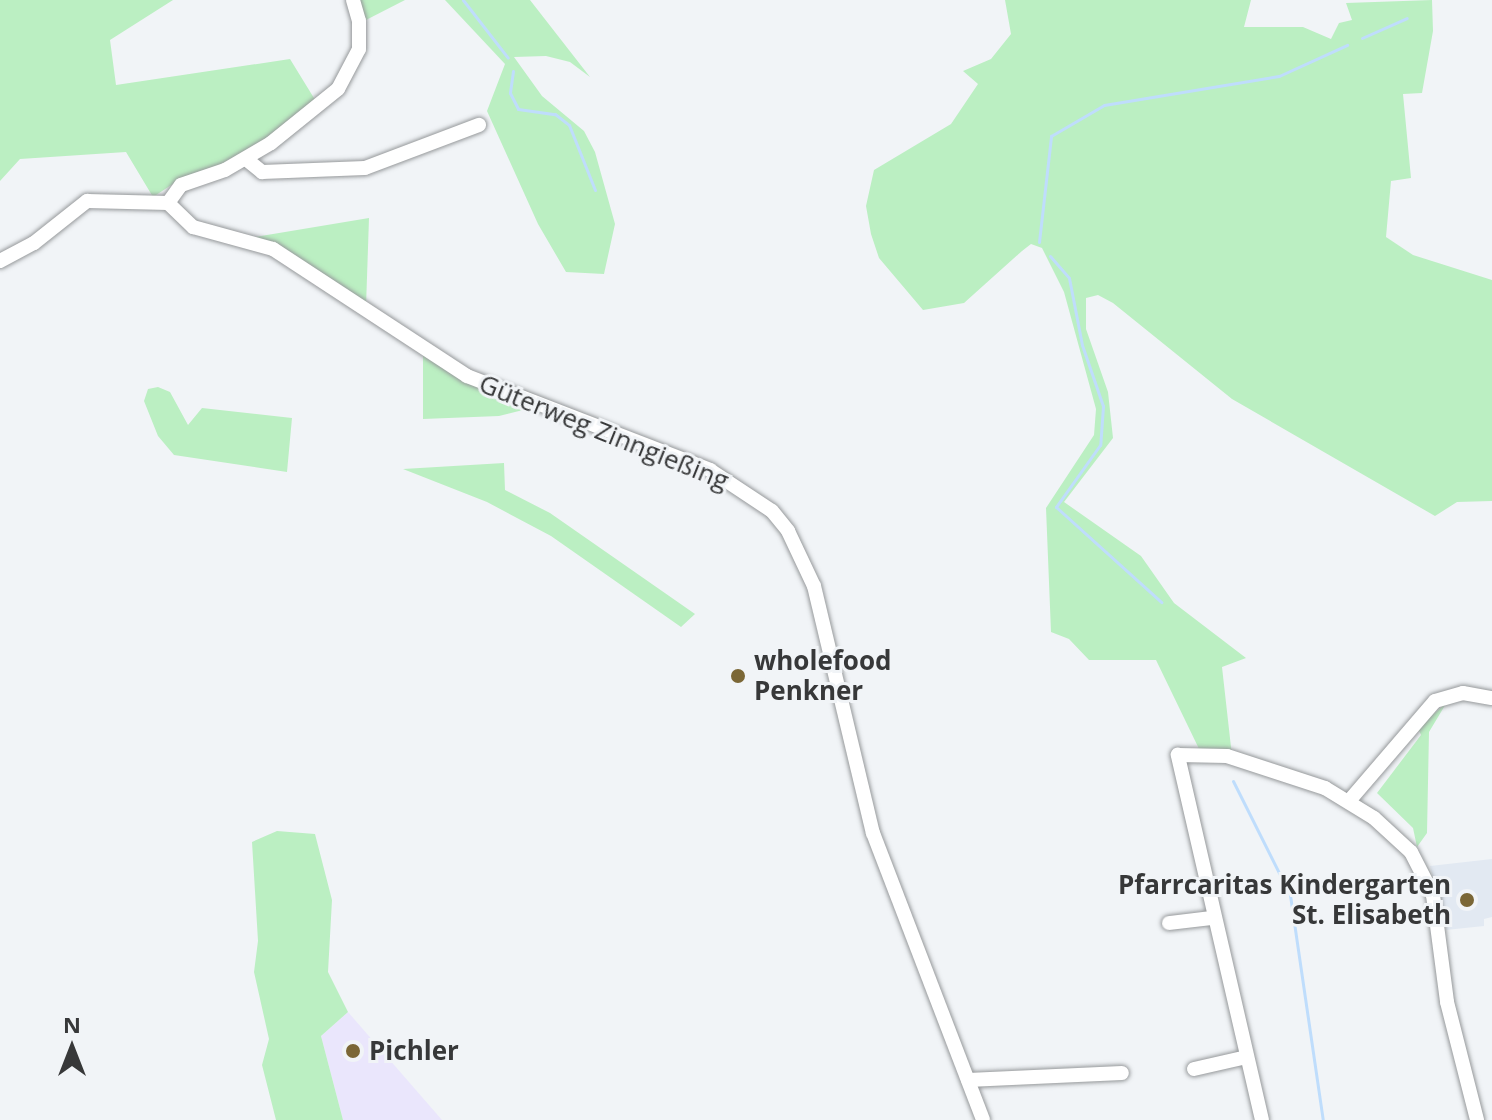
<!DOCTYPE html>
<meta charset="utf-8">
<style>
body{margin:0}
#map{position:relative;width:1492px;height:1120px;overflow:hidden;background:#f1f4f7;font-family:"Open Sans",sans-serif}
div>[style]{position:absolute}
.commercial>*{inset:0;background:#eae6fc}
.built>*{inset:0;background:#e2e9f2}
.green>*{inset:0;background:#bbefc2}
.stream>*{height:3px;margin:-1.5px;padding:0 1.5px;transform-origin:1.5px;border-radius:1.5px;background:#bfddfc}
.roads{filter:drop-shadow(0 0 2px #96999b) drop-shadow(0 0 2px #96999b)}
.minor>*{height:14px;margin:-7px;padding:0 7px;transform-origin:7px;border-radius:7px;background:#fff}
.dots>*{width:22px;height:22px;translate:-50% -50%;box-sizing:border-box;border:4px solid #f1f4f7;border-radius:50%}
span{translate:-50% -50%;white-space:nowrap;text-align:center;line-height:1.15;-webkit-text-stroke:6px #f1f4f7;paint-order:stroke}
.street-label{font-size:26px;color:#373839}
.poi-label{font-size:26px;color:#373839;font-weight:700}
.left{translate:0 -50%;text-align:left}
.right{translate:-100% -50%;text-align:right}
.north{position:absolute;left:32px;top:1008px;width:80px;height:80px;-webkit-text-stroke:6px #f1f4f7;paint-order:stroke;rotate:0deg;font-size:22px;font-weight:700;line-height:32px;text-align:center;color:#373839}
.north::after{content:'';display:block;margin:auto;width:28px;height:36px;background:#373839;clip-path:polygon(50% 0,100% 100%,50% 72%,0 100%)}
</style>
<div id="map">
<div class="commercial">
<i style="clip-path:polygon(348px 1012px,442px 1120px,343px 1120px,321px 1036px)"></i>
</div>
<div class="built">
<i style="clip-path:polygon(1492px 859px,1492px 917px,1484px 919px,1484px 926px,1446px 930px,1430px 866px)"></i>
</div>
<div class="green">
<i style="clip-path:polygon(0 0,173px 0,110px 40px,116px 85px,290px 59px,317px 103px,238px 158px,179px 180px,153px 197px,126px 152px,20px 159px,0 181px)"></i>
<i style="clip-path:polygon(358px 0,405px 0,364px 21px)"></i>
<i style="clip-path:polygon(445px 0,530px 0,590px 77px,570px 62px,546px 56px,514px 57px,542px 96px,584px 131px,595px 152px,615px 224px,604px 274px,566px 272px,538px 224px,487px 111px,505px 64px)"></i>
<i style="clip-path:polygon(1005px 0,1251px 0,1244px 27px,1303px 27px,1331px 39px,1339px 23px,1352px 20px,1346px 3px,1432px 0,1433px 31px,1422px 93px,1403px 94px,1411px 178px,1391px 181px,1386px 237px,1413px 255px,1492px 280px,1492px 501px,1457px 502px,1435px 516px,1232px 399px,1113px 303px,1098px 295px,1086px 298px,1086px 329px,1108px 392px,1113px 438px,1064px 502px,1141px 556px,1174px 603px,1246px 658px,1222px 667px,1232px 756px,1201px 753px,1156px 660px,1089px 660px,1069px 639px,1051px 632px,1046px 508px,1094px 435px,1096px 409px,1064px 292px,1042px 248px,1031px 244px,1022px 251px,964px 303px,923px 310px,879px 258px,871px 234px,866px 206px,874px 170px,951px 124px,978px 84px,963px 71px,991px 59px,1011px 34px)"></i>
<i style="clip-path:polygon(369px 218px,366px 307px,255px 237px)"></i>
<i style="clip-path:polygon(423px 355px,451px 373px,527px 409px,499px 416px,423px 419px)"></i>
<i style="clip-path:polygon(158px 387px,170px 392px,188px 425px,202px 408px,292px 418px,287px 472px,174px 455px,158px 436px,144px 401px,148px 389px)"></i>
<i style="clip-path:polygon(504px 463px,505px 490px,550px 513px,695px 614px,681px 627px,551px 536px,487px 502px,403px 469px)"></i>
<i style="clip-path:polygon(1447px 702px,1429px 732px,1427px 833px,1417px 847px,1413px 828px,1377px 793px,1421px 735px,1418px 728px)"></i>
<i style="clip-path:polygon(277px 831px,315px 834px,332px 900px,328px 972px,348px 1012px,321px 1036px,343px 1120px,276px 1120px,262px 1065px,269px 1039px,254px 972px,258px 941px,252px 842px)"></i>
</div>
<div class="stream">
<i style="left:463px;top:0;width:73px;rotate:52.2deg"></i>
<i style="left:1362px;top:38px;width:49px;rotate:-24deg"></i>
<i style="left:513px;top:71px;width:22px;rotate:98deg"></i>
<i style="left:510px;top:93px;width:18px;rotate:63deg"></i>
<i style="left:518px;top:109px;width:37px;rotate:8deg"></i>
<i style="left:555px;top:114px;width:18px;rotate:38deg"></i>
<i style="left:569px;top:125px;width:70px;rotate:68.2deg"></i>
<i style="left:1039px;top:242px;width:107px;rotate:-83.5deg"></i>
<i style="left:1051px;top:136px;width:61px;rotate:-30.3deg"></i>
<i style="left:1104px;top:105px;width:177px;rotate:-9.4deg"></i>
<i style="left:1279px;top:76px;width:75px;rotate:-24.5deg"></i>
<i style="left:1050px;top:256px;width:29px;rotate:49deg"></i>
<i style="left:1069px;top:278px;width:68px;rotate:79deg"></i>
<i style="left:1082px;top:345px;width:65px;rotate:71deg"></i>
<i style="left:1103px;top:406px;width:39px;rotate:94deg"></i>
<i style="left:1100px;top:445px;width:76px;rotate:125.4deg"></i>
<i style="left:1056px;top:507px;width:142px;rotate:42.1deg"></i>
<i style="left:1233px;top:781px;width:127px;rotate:63.4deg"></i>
<i style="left:1290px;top:895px;width:227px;rotate:81.7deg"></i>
</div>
<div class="roads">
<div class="minor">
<i style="left:246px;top:159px;width:21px;rotate:39deg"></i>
<i style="left:262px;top:172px;width:103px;rotate:-2.2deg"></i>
<i style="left:365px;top:168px;width:122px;rotate:-20.7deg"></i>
<i style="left:168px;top:203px;width:35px;rotate:44deg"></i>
<i style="left:193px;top:227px;width:83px;rotate:15.4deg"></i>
<i style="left:273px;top:249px;width:232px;rotate:33.2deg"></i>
<i style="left:467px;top:376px;width:261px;rotate:21.1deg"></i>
<i style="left:710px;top:470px;width:74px;rotate:33.5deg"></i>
<i style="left:772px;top:511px;width:26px;rotate:51deg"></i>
<i style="left:788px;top:531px;width:61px;rotate:64.7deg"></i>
<i style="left:814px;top:586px;width:254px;rotate:76.6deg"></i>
<i style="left:873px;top:833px;width:307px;rotate:69deg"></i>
<i style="left:168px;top:203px;width:22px;rotate:-54deg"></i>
<i style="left:181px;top:185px;width:46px;rotate:-18.8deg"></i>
<i style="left:225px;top:170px;width:53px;rotate:-30.4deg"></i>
<i style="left:271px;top:143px;width:86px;rotate:-38.9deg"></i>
<i style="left:338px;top:89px;width:45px;rotate:-62.3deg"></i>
<i style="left:359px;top:49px;width:28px;rotate:-90deg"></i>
<i style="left:359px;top:21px;width:22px;rotate:-106deg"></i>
<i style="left:0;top:261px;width:38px;rotate:-28deg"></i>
<i style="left:34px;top:243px;width:68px;rotate:-38.4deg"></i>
<i style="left:87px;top:201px;width:81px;rotate:1.4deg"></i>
<i style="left:1349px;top:801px;width:132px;rotate:-49.3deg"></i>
<i style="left:1435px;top:701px;width:29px;rotate:-16deg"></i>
<i style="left:1463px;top:693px;width:29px;rotate:10deg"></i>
<i style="left:1169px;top:923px;width:42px;rotate:-6.8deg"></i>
<i style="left:1194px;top:1069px;width:54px;rotate:-12.8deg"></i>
<i style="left:968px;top:1080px;width:154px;rotate:-2.6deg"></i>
<i style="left:1262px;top:1120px;width:375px;rotate:-103deg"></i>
<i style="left:1178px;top:755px;width:49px;rotate:1.2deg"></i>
<i style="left:1227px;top:756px;width:103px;rotate:18.1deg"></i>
<i style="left:1325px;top:788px;width:57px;rotate:31.5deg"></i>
<i style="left:1374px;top:818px;width:50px;rotate:42.6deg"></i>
<i style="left:1411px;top:852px;width:48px;rotate:62.9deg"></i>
<i style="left:1433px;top:895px;width:108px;rotate:82.5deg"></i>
<i style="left:1447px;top:1002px;width:122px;rotate:75.7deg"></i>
</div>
</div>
<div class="dots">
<i style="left:738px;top:676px;background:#7b6736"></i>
<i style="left:1467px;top:900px;background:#7b6736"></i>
<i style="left:353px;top:1051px;background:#7b6736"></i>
</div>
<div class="street-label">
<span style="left:604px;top:432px;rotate:22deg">Güterweg Zinngießing</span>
</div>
<div class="poi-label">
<span class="left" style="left:754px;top:676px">wholefood<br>Penkner</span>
<span class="right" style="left:1451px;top:900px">Pfarrcaritas Kindergarten<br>St. Elisabeth</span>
<span class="left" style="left:369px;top:1051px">Pichler</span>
</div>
<div class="north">N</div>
</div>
